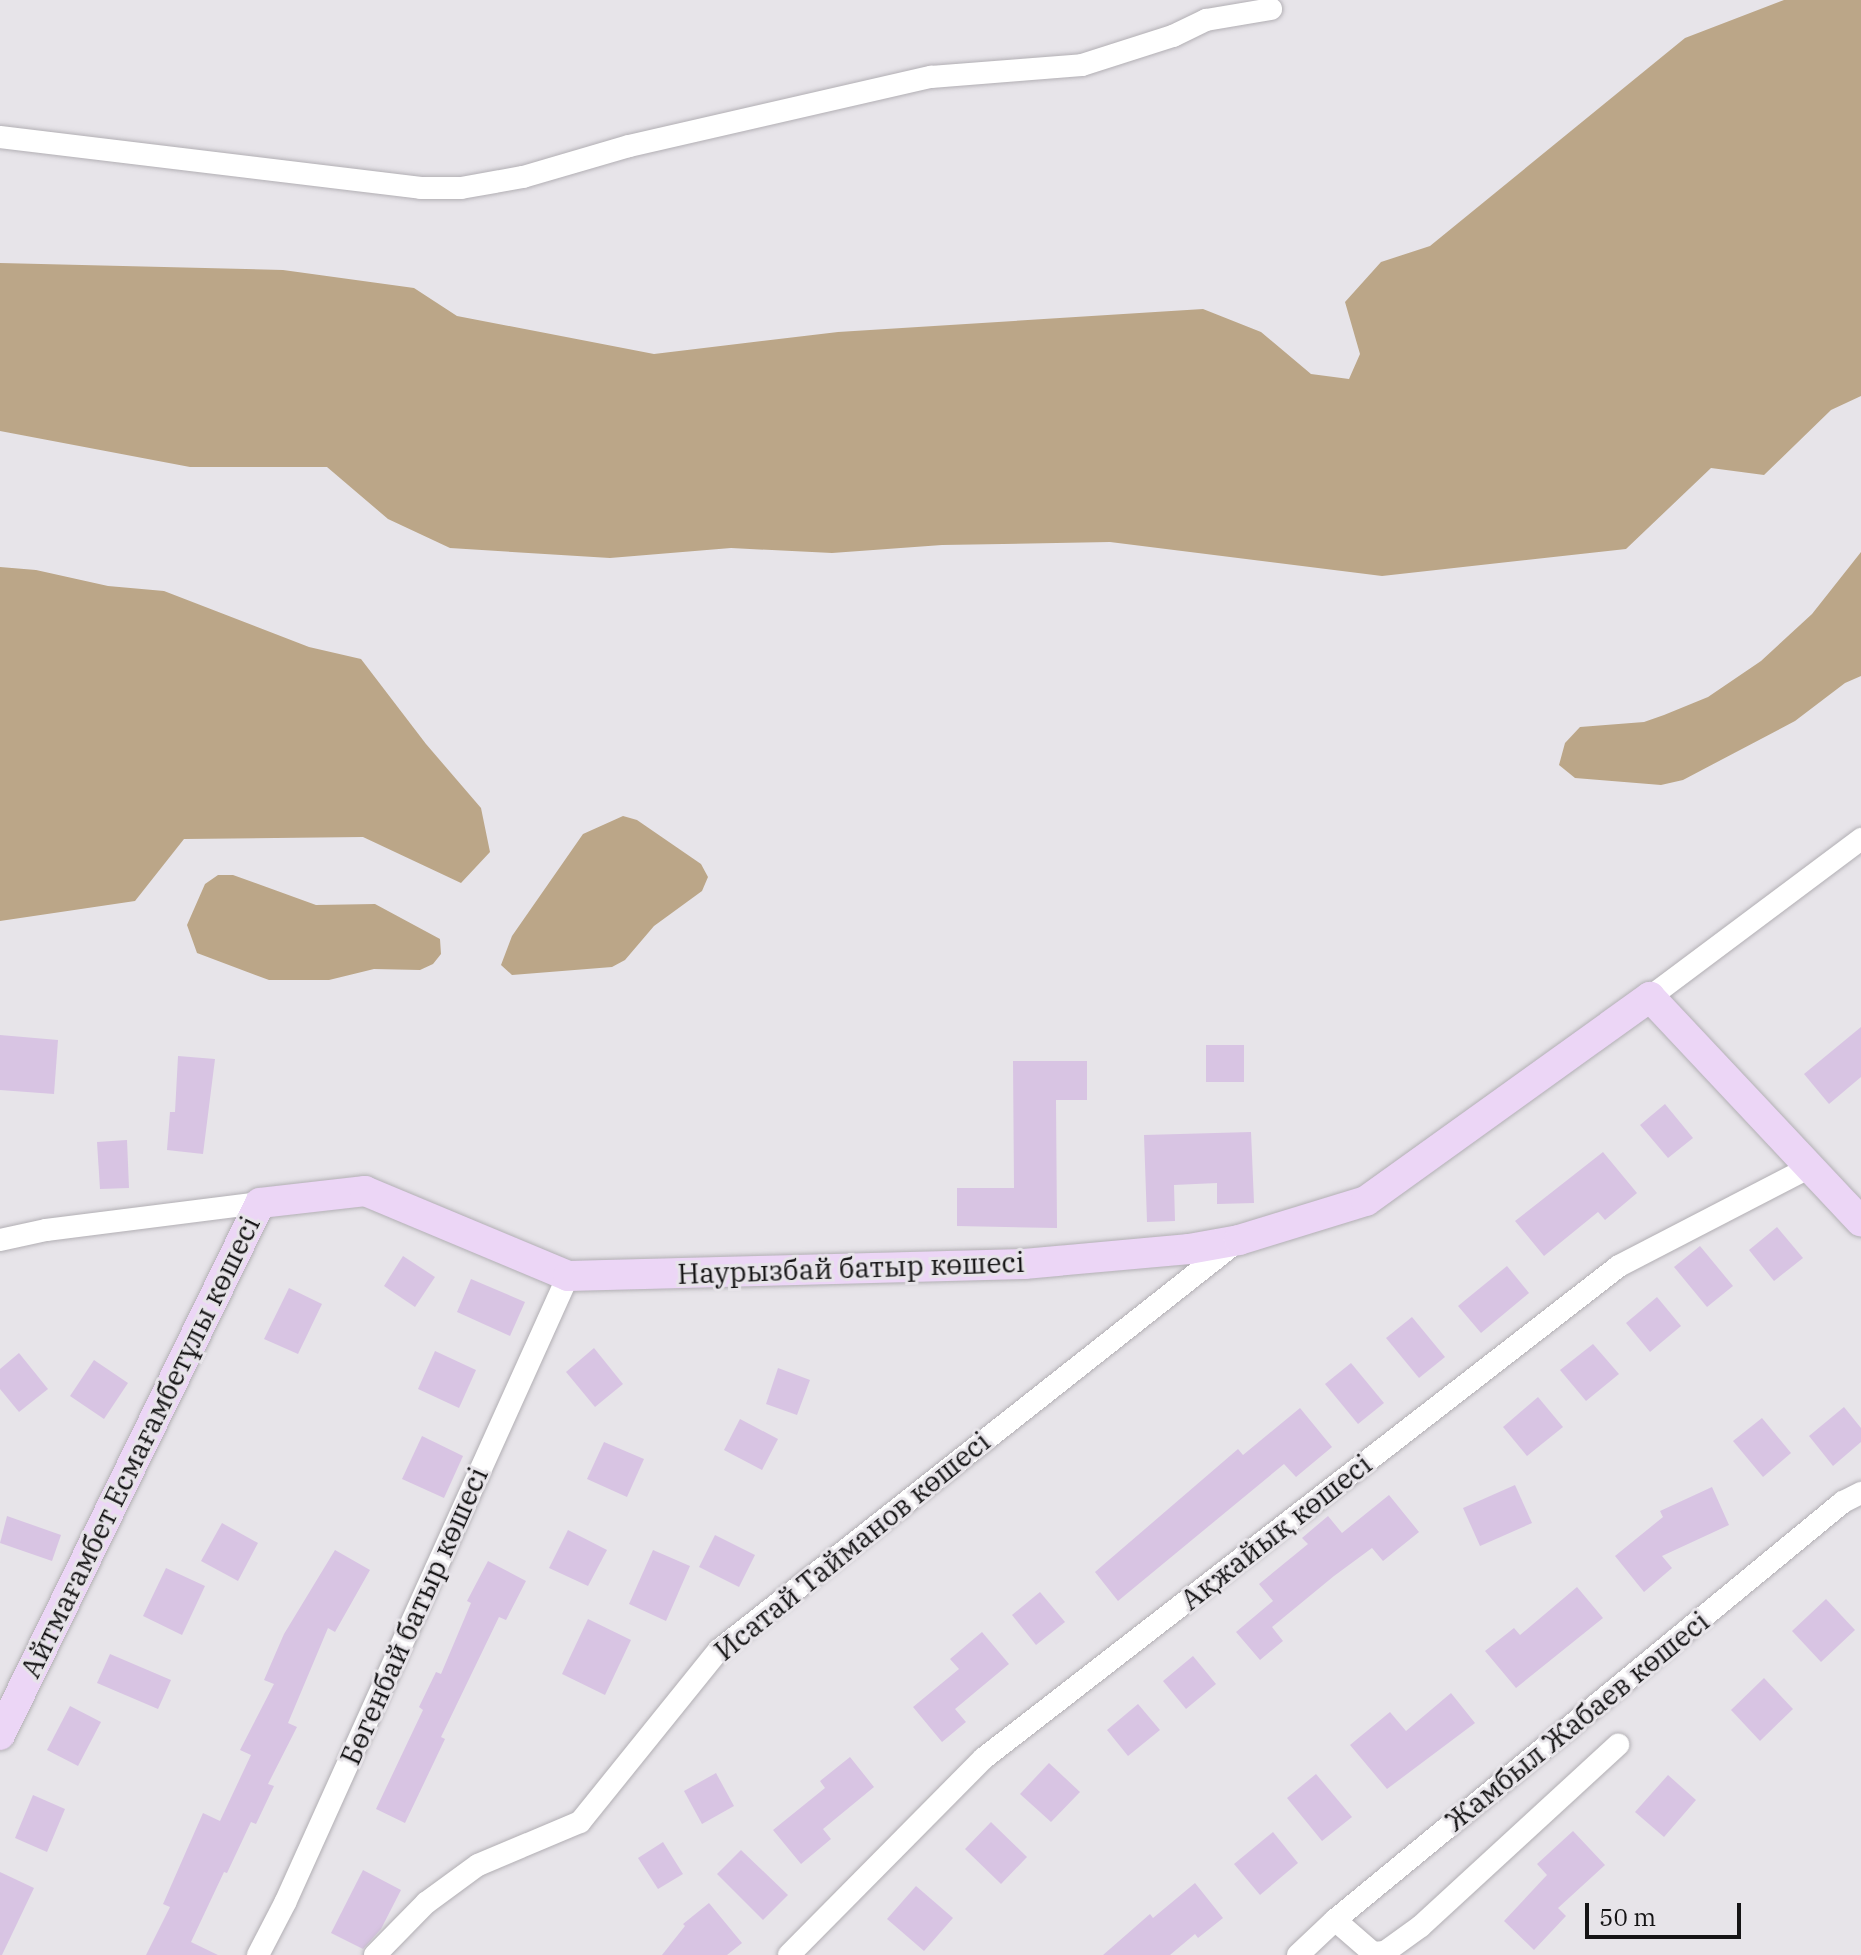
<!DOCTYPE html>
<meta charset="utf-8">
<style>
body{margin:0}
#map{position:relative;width:1861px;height:1955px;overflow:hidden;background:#e7e4e9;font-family:"IBM Plex Serif",serif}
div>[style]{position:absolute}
.water>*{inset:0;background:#bba688}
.building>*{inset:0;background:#d8c4e3}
.roads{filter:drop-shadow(0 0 2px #b2afb4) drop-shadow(0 0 2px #b2afb4)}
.street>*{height:22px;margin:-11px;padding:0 11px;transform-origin:11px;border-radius:11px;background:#fff}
.secondary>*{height:30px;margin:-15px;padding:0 15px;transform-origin:15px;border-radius:15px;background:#ecd6f6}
span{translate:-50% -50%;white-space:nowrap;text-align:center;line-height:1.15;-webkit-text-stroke:6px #e7e4e9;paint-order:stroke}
.street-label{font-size:28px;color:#151415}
.scale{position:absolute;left:1585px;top:1903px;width:156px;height:36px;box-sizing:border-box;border:4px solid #151415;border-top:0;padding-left:10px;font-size:24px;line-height:28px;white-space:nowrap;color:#151415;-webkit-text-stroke:6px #e7e4e9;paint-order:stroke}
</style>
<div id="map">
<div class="water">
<i style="clip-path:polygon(1784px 0,1861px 0,1861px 396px,1831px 410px,1764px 475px,1711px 468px,1626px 549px,1382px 576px,1110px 542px,942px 545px,832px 553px,731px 548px,610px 558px,450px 548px,388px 519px,327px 467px,190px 467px,0 431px,0 263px,283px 270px,414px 288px,457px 316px,654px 354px,838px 332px,1203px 309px,1261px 332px,1311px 374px,1349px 379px,1360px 354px,1345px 302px,1381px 262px,1430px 246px,1685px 38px)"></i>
<i style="clip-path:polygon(1861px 552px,1861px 676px,1845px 683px,1795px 721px,1683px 780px,1661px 785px,1575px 778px,1559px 765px,1565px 743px,1580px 727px,1644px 722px,1664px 715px,1708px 697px,1761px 661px,1812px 614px)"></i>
<i style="clip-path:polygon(0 567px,36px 570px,108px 586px,164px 591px,309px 647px,361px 659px,426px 744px,481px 808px,490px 852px,461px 883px,363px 837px,184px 839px,135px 901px,0 921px)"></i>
<i style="clip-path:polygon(623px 816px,637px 820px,701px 864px,708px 877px,702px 891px,654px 926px,625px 960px,612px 967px,512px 975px,501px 965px,512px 936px,583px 834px)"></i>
<i style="clip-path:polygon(218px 875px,233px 875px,316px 905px,375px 904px,440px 939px,441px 954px,433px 964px,420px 970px,374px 969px,329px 980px,269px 980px,197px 953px,187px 925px,205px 884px)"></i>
</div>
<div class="building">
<i style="clip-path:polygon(1861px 1027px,1861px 1077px,1829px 1104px,1804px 1074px)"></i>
<i style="clip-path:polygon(0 1035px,58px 1040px,54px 1094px,0 1090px)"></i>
<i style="clip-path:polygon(1206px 1045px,1244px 1045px,1244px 1082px,1206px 1082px)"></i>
<i style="clip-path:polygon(178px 1056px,215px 1059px,203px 1154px,167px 1150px,170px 1112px,175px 1112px)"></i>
<i style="clip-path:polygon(1013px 1061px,1087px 1061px,1087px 1100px,1056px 1100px,1057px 1228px,957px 1226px,957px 1188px,1014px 1188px)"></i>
<i style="clip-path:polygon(1665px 1104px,1693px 1138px,1668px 1158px,1640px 1125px)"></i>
<i style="clip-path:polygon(1251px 1132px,1254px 1203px,1217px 1204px,1217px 1183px,1174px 1185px,1175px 1221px,1147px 1222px,1144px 1135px)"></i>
<i style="clip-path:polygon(127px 1140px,129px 1188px,100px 1189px,97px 1142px)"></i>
<i style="clip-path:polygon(1603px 1152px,1637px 1193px,1605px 1220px,1598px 1212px,1544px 1256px,1515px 1221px)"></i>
<i style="clip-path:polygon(1777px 1227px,1803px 1258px,1774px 1281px,1749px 1250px)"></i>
<i style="clip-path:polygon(1700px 1246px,1733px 1286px,1707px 1307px,1674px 1267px)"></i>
<i style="clip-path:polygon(403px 1256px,435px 1277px,415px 1307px,384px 1286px)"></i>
<i style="clip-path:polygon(1507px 1266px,1529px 1293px,1481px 1333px,1458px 1306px)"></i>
<i style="clip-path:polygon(471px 1279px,525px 1302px,510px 1336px,457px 1312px)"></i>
<i style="clip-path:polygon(289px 1288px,322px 1304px,298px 1354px,264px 1339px)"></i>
<i style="clip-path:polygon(1657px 1297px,1681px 1326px,1650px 1352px,1626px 1323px)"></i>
<i style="clip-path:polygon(1412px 1317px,1445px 1357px,1419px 1378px,1386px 1338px)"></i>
<i style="clip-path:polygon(1593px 1344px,1619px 1374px,1586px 1401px,1560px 1370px)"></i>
<i style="clip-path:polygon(594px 1348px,623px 1384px,595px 1407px,566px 1372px)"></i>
<i style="clip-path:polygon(435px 1351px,476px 1370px,459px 1408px,418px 1389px)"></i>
<i style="clip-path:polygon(19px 1353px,48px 1389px,19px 1412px,0 1389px,0 1369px)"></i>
<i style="clip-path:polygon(94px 1360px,128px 1383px,104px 1419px,70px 1396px)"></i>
<i style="clip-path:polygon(1351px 1363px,1384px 1403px,1358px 1424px,1325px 1384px)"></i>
<i style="clip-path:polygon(778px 1368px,810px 1380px,797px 1415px,766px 1404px)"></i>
<i style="clip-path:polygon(1538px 1397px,1563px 1427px,1527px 1456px,1503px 1427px)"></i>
<i style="clip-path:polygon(1844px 1407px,1861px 1428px,1861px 1442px,1833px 1466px,1809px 1436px)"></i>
<i style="clip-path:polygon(1300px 1408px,1332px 1447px,1296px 1477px,1284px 1464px,1118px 1601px,1095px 1572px,1238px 1449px,1243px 1455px)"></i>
<i style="clip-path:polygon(1762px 1418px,1791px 1453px,1763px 1477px,1733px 1441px)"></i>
<i style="clip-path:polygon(740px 1419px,778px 1439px,762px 1470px,724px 1450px)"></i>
<i style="clip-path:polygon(422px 1436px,463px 1456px,444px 1498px,402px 1479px)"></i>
<i style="clip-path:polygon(604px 1442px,644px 1459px,627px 1497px,587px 1479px)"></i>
<i style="clip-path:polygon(1515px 1485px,1532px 1523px,1480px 1546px,1463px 1508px)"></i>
<i style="clip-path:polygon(1712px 1487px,1729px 1525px,1662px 1556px,1672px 1568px,1644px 1592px,1615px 1556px,1663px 1517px,1660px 1511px)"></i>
<i style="clip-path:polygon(1389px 1495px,1419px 1532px,1383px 1561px,1372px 1548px,1334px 1576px,1272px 1627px,1283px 1641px,1260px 1660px,1236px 1632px,1273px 1601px,1259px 1584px,1308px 1544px,1302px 1538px,1328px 1516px,1342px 1533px)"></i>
<i style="clip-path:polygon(7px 1516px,61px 1535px,52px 1561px,0 1543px)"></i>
<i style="clip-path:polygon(222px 1523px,258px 1543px,238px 1581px,201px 1561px)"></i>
<i style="clip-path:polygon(568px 1530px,607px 1550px,588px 1586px,549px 1568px)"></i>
<i style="clip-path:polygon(715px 1535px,755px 1555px,739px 1587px,699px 1567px)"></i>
<i style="clip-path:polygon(335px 1550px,370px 1570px,335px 1632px,328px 1628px,288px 1723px,297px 1727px,268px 1784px,274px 1786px,256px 1824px,251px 1822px,227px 1873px,224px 1872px,191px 1942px,218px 1955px,146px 1955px,170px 1907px,163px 1904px,203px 1813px,220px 1821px,251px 1755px,240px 1750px,274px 1684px,264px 1680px,284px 1634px)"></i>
<i style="clip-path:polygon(653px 1550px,690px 1566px,666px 1621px,629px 1604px)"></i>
<i style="clip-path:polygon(488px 1561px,526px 1581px,506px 1620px,499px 1617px,441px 1737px,445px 1739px,405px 1823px,376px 1809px,423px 1710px,419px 1707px,436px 1672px,441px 1674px,471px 1603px,467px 1601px)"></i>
<i style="clip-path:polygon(166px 1568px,205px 1586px,182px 1635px,143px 1616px)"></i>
<i style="clip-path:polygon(1577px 1587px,1603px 1618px,1516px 1688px,1485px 1651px,1514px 1628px,1520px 1635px)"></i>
<i style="clip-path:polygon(1040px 1592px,1065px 1622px,1036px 1645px,1012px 1615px)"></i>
<i style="clip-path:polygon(1826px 1599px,1855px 1630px,1821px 1662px,1792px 1631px)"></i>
<i style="clip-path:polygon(588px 1619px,631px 1640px,605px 1695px,562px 1674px)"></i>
<i style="clip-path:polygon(982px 1632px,1009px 1664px,955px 1709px,966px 1722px,942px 1742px,913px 1707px,959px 1669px,950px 1659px)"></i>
<i style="clip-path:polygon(110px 1654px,171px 1680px,158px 1709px,97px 1683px)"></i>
<i style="clip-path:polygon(1193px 1656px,1216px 1684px,1186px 1709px,1163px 1681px)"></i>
<i style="clip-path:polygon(1764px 1678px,1793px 1709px,1760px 1741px,1731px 1710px)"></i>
<i style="clip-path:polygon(1451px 1693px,1475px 1723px,1387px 1789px,1350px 1745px,1390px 1712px,1406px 1731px)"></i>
<i style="clip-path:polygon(1138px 1704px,1160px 1730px,1128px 1756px,1107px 1730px)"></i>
<i style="clip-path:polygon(70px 1706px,101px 1722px,78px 1766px,47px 1750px)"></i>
<i style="clip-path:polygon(850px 1757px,874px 1787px,823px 1829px,831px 1839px,801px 1864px,773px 1830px,825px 1788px,820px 1781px)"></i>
<i style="clip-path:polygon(1049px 1763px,1080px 1792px,1051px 1822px,1020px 1794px)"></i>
<i style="clip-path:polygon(716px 1773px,734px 1806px,702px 1824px,684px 1791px)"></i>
<i style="clip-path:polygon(1316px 1774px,1352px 1817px,1322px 1841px,1287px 1798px)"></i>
<i style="clip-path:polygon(1668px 1775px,1696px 1800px,1664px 1837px,1635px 1812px)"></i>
<i style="clip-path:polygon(33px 1795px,65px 1809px,47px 1852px,15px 1838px)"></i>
<i style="clip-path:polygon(991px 1822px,1027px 1857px,1001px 1884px,965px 1849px)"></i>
<i style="clip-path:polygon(1573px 1831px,1605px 1865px,1558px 1908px,1566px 1916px,1534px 1950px,1504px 1921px,1547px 1875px,1537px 1864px)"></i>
<i style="clip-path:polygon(1273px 1832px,1298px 1863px,1260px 1895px,1234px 1864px)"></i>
<i style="clip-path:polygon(663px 1842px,683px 1874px,658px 1889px,638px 1858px)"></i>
<i style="clip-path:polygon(741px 1850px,788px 1895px,763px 1920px,717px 1874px)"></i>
<i style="clip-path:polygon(363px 1870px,401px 1890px,381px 1929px,363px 1949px,331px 1933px)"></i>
<i style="clip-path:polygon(0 1872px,34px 1888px,2px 1955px,0 1955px)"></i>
<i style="clip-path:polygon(1195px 1883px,1223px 1918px,1198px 1938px,1195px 1934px,1170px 1955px,1103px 1955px,1150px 1914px,1153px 1918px)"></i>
<i style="clip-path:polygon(916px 1886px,953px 1918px,924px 1951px,887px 1919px)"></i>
<i style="clip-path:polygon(709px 1903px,742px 1943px,727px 1955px,662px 1955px,685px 1926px,683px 1924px)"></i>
</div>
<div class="roads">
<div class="street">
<i style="left:0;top:137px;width:424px;rotate:6.9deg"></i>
<i style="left:421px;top:188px;width:40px"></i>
<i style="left:461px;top:188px;width:63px;rotate:-10.1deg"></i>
<i style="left:523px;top:177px;width:110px;rotate:-16.3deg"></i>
<i style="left:629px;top:146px;width:310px;rotate:-12.9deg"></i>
<i style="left:931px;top:77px;width:151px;rotate:-4.5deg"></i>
<i style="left:1082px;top:65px;width:96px;rotate:-17.7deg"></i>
<i style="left:1173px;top:36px;width:37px;rotate:-26deg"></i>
<i style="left:1206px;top:20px;width:66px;rotate:-9.6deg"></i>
<i style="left:1650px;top:997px;width:264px;rotate:-36.8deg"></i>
<i style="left:0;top:1240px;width:47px;rotate:-12.3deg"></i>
<i style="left:46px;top:1230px;width:216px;rotate:-7.2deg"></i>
<i style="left:1335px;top:1920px;width:50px;rotate:41deg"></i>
<i style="left:1373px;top:1953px;width:12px;rotate:-5deg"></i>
<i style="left:1385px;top:1952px;width:44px;rotate:-35.8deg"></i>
<i style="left:1421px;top:1926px;width:268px;rotate:-42.6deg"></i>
<i style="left:258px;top:1955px;width:59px;rotate:-62.6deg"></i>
<i style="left:285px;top:1903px;width:688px;rotate:-65.71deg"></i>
<i style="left:375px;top:1955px;width:73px;rotate:-45.6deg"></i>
<i style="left:426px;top:1903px;width:64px;rotate:-36.2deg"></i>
<i style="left:478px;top:1865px;width:111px;rotate:-22.9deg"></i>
<i style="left:580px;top:1822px;width:221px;rotate:-51.1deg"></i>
<i style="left:719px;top:1650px;width:657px;rotate:-38.26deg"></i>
<i style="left:789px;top:1955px;width:277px;rotate:-45.3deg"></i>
<i style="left:984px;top:1758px;width:803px;rotate:-37.77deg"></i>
<i style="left:1619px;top:1266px;width:213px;rotate:-27.4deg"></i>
<i style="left:1298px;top:1955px;width:51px;rotate:-43.4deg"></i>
<i style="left:1335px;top:1920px;width:658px;rotate:-39.45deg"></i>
<i style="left:1843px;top:1502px;width:20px;rotate:-27deg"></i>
</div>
<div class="secondary">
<i style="left:0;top:1735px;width:592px;rotate:-63.95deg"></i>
<i style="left:260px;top:1203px;width:106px;rotate:-6.5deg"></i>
<i style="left:365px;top:1191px;width:220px;rotate:22.7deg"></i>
<i style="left:568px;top:1276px;width:456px;rotate:-1.5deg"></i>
<i style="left:1024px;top:1264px;width:166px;rotate:-5.2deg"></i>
<i style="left:1189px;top:1249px;width:51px;rotate:-10.2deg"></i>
<i style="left:1239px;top:1240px;width:133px;rotate:-17.1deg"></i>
<i style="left:1366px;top:1201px;width:350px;rotate:-35.7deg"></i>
<i style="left:1650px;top:997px;width:308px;rotate:46.8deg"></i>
</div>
</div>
<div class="street-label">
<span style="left:851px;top:1268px;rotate:-2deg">Наурызбай батыр көшесі</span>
<span style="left:140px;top:1447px;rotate:-64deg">Айтмағамбет Есмағамбетұлы көшесі</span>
<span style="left:1276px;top:1532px;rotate:-38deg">Ақжайық көшесі</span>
<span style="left:852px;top:1546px;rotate:-39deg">Исатай Тайманов көшесі</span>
<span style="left:414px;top:1616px;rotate:-66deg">Бөгенбай батыр көшесі</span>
<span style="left:1577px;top:1721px;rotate:-39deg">Жамбыл Жабаев көшесі</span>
</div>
<div class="scale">50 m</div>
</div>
